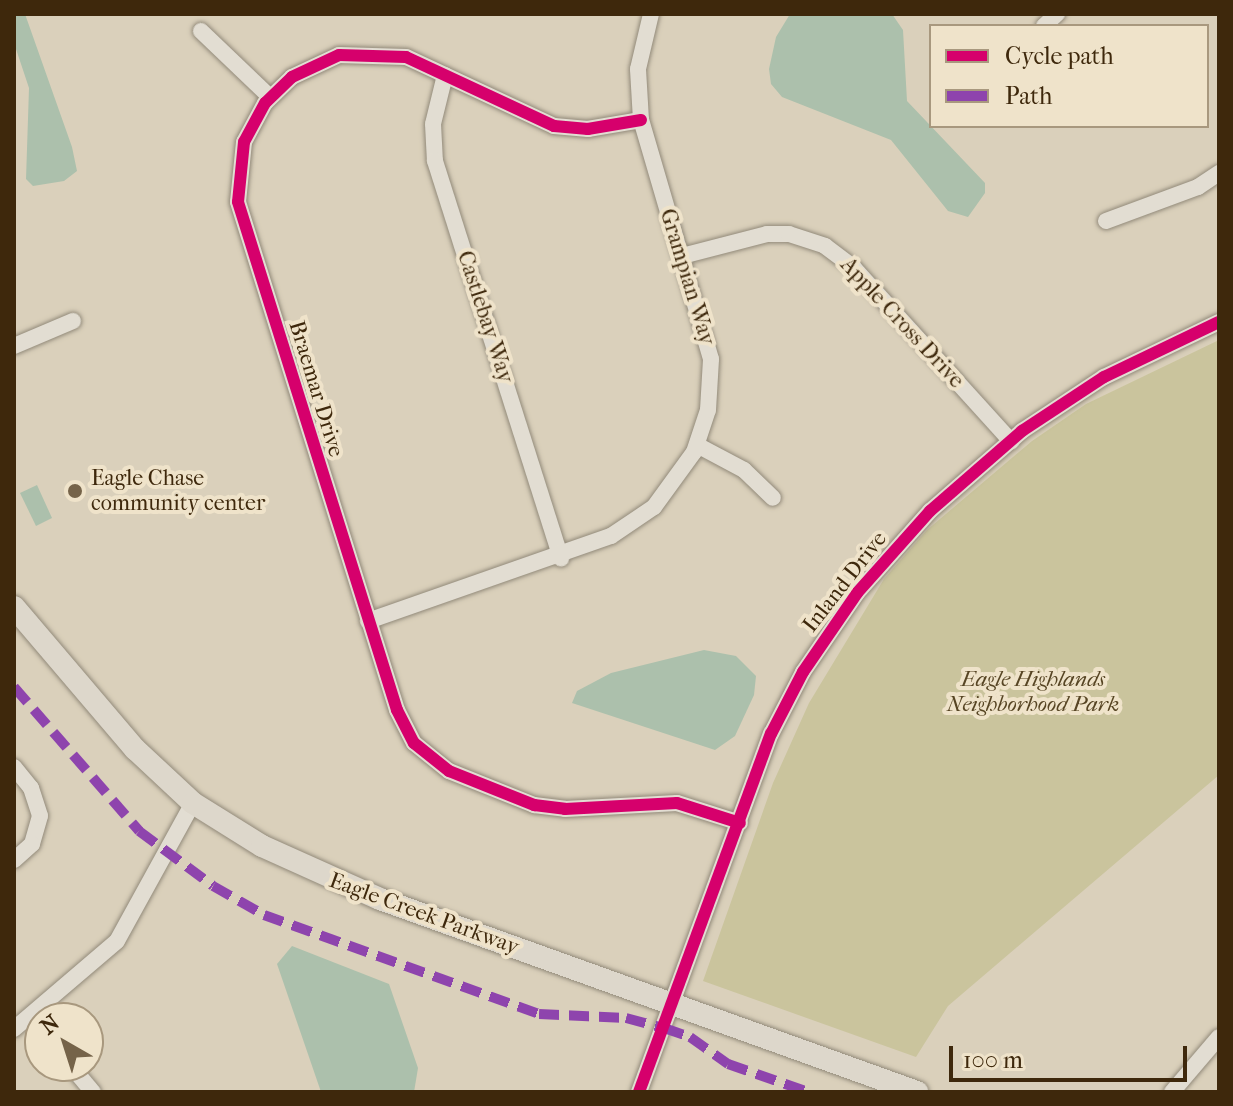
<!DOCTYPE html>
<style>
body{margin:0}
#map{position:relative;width:1233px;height:1106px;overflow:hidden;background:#dad0bb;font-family:"IM FELL French Canon",serif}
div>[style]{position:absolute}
.green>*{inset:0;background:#cac49d}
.water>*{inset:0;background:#acc0ac}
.roads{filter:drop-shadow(0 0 2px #928a7a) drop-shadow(0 0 2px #928a7a)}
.minor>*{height:16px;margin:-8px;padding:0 8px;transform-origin:8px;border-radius:8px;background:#e2ddd2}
.major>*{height:22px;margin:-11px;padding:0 11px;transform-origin:11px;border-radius:11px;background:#ddd7cb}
.quiet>*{height:10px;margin-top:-5px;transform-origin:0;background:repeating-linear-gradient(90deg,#8e44ad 0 20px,transparent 0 30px)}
.cycleway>*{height:12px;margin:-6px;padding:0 6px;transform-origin:6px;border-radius:6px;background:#d6006c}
.dots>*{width:22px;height:22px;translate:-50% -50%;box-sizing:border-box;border:4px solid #efe3ca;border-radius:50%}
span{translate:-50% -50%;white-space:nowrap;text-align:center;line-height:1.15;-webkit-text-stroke:8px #efe3ca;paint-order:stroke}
.street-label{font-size:22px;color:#3e280c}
.poi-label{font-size:22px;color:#3e280c}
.left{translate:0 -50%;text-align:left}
.park-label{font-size:22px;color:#574524;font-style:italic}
.frame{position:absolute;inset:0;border:16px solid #3e280c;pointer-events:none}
.legend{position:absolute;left:929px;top:24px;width:280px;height:104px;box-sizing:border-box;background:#efe3ca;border:2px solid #a8987e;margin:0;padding:10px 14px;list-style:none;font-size:24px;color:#3e280c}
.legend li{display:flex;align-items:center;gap:16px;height:40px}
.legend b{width:40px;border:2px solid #a8987e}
.north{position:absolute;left:24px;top:1002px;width:80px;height:80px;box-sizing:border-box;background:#efe3ca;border:2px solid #a8987e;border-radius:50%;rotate:321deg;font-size:22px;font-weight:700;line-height:32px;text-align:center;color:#3e280c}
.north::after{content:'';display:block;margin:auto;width:28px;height:36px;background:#756349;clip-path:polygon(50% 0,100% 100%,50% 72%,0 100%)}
.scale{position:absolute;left:949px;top:1046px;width:238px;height:36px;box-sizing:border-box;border:4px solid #3e280c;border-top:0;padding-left:10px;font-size:24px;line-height:28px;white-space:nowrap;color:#3e280c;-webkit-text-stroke:6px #efe3ca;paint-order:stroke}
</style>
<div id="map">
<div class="green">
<i style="clip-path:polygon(1219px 340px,1219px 775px,948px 1006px,916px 1057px,703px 981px,773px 783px,809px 703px,884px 579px,927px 530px,1032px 441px,1086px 404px)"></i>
</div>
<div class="water">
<i style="clip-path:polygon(14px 14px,25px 14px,72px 147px,77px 171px,64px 181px,33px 186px,26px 179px,29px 88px,14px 43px)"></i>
<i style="clip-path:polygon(790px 14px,892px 14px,903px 30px,907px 101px,985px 183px,985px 193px,968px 217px,948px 211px,891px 140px,782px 97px,771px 84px,769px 69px,776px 37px)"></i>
<i style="clip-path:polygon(37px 485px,52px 518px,36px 526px,20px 493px)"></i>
<i style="clip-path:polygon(704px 650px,736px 656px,756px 676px,754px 695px,735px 736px,715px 750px,572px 703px,577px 691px,611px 673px)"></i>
<i style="clip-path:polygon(292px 946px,389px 984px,418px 1068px,414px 1092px,321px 1092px,277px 964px)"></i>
</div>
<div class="roads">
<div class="minor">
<i style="left:1044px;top:26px;width:18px;rotate:-43deg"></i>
<i style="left:201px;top:31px;width:95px;rotate:43.7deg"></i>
<i style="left:445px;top:75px;width:50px;rotate:103.8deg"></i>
<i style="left:433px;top:124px;width:37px;rotate:87deg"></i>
<i style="left:435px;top:161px;width:417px;rotate:72.4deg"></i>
<i style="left:641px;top:120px;width:54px;rotate:170.4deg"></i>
<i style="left:588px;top:129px;width:34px;rotate:-175deg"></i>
<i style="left:554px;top:126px;width:163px;rotate:-155deg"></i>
<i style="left:406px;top:57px;width:67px;rotate:-178.3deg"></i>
<i style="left:339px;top:55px;width:52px;rotate:154.9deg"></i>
<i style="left:292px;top:77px;width:37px;rotate:136deg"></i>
<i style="left:265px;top:103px;width:44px;rotate:118.3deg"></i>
<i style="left:244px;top:142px;width:60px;rotate:95.7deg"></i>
<i style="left:238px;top:202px;width:532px;rotate:72.62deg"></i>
<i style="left:397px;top:710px;width:37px;rotate:63deg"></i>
<i style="left:414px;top:743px;width:45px;rotate:38.7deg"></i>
<i style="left:449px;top:771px;width:92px;rotate:21.8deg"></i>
<i style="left:534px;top:805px;width:31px;rotate:7deg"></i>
<i style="left:565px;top:809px;width:112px;rotate:-3.1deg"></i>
<i style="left:677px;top:803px;width:66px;rotate:17.6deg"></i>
<i style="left:1106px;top:221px;width:98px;rotate:-20.3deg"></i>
<i style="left:1198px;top:187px;width:25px;rotate:-34deg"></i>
<i style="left:682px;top:256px;width:88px;rotate:-14.5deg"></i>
<i style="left:767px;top:234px;width:22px"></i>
<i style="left:789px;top:234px;width:38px;rotate:18deg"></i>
<i style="left:825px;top:246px;width:36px;rotate:37deg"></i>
<i style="left:854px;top:268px;width:234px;rotate:47.8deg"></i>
<i style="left:14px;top:346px;width:64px;rotate:-23deg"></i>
<i style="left:697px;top:445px;width:53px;rotate:28deg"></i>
<i style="left:744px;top:470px;width:40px;rotate:44deg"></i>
<i style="left:368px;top:621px;width:257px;rotate:-19.3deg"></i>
<i style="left:611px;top:536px;width:52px;rotate:-34deg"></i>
<i style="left:654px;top:507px;width:68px;rotate:-54deg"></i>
<i style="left:694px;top:452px;width:44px;rotate:-71.6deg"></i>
<i style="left:708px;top:410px;width:51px;rotate:-86.6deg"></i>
<i style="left:711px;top:359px;width:249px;rotate:-106.3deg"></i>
<i style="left:641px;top:120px;width:51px;rotate:-93.4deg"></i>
<i style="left:638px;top:69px;width:57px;rotate:-76.7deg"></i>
<i style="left:14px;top:767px;width:27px;rotate:51deg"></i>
<i style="left:31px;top:788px;width:29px;rotate:72deg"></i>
<i style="left:40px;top:816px;width:29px;rotate:106deg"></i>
<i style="left:32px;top:844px;width:24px;rotate:138deg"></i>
<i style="left:29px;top:1017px;width:16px;rotate:47deg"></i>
<i style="left:14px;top:1029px;width:135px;rotate:-40.5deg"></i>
<i style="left:117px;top:941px;width:158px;rotate:-61.2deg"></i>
<i style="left:71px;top:1066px;width:34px;rotate:50deg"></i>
<i style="left:639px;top:1092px;width:382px;rotate:-69.8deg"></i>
<i style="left:771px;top:734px;width:70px;rotate:-62.7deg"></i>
<i style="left:803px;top:672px;width:96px;rotate:-55.6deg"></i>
<i style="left:857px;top:593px;width:110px;rotate:-48.3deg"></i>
<i style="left:930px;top:511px;width:122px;rotate:-41deg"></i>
<i style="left:1022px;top:431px;width:98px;rotate:-33.4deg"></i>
<i style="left:1104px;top:377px;width:127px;rotate:-25.6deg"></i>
<i style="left:1172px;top:1092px;width:72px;rotate:-49.5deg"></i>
</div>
<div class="major">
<i style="left:14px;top:607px;width:187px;rotate:49.6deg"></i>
<i style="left:135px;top:749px;width:79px;rotate:43deg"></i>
<i style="left:193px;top:803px;width:81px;rotate:31.9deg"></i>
<i style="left:262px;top:846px;width:129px;rotate:24.2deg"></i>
<i style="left:380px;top:899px;width:571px;rotate:19.77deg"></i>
</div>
</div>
<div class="quiet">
<i style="left:14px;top:687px;width:191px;rotate:49deg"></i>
<i style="left:139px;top:831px;width:92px;rotate:36.6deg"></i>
<i style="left:213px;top:886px;width:59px;rotate:29.6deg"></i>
<i style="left:264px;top:915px;width:292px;rotate:19.8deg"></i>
<i style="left:539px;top:1014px;width:87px;rotate:2.6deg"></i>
<i style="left:626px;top:1018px;width:39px;rotate:15deg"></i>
<i style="left:664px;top:1028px;width:28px;rotate:19deg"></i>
<i style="left:690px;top:1037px;width:47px;rotate:35.4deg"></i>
<i style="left:728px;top:1064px;width:85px;rotate:19.3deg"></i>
</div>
<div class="cycleway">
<i style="left:641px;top:120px;width:54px;rotate:170.4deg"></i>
<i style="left:588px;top:129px;width:34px;rotate:-175deg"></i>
<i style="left:554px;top:126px;width:163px;rotate:-155deg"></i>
<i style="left:406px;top:57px;width:67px;rotate:-178.3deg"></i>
<i style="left:339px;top:55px;width:52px;rotate:154.9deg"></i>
<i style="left:292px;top:77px;width:37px;rotate:136deg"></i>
<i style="left:265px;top:103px;width:44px;rotate:118.3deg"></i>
<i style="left:244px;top:142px;width:60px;rotate:95.7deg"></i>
<i style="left:238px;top:202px;width:532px;rotate:72.62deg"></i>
<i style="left:397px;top:710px;width:37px;rotate:63deg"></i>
<i style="left:414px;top:743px;width:45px;rotate:38.7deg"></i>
<i style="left:449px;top:771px;width:92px;rotate:21.8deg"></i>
<i style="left:534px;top:805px;width:31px;rotate:7deg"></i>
<i style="left:565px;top:809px;width:112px;rotate:-3.1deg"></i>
<i style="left:677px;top:803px;width:66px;rotate:17.6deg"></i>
<i style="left:639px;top:1092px;width:382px;rotate:-69.8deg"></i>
<i style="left:771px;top:734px;width:70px;rotate:-62.7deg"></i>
<i style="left:803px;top:672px;width:96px;rotate:-55.6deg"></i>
<i style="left:857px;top:593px;width:110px;rotate:-48.3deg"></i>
<i style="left:930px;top:511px;width:122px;rotate:-41deg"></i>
<i style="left:1022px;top:431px;width:98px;rotate:-33.4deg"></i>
<i style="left:1104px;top:377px;width:127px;rotate:-25.6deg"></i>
</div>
<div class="dots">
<i style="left:75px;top:491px;background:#756349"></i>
</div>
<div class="street-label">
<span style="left:687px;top:277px;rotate:73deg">Grampian Way</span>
<span style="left:485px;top:317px;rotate:72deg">Castlebay Way</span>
<span style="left:902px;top:323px;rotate:47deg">Apple Cross Drive</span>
<span style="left:316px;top:389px;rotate:73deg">Braemar Drive</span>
<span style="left:845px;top:582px;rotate:-52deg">Inland Drive</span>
<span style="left:424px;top:914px;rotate:20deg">Eagle Creek Parkway</span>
</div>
<div class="poi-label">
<span class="left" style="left:91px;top:491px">Eagle Chase<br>community center</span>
</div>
<div class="park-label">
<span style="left:1033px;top:692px">Eagle Highlands<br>Neighborhood Park</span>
</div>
<div class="frame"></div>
<ul class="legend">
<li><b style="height:10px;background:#d6006c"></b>Cycle path</li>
<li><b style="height:10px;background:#8e44ad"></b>Path</li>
</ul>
<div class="north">N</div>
<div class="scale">100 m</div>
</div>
